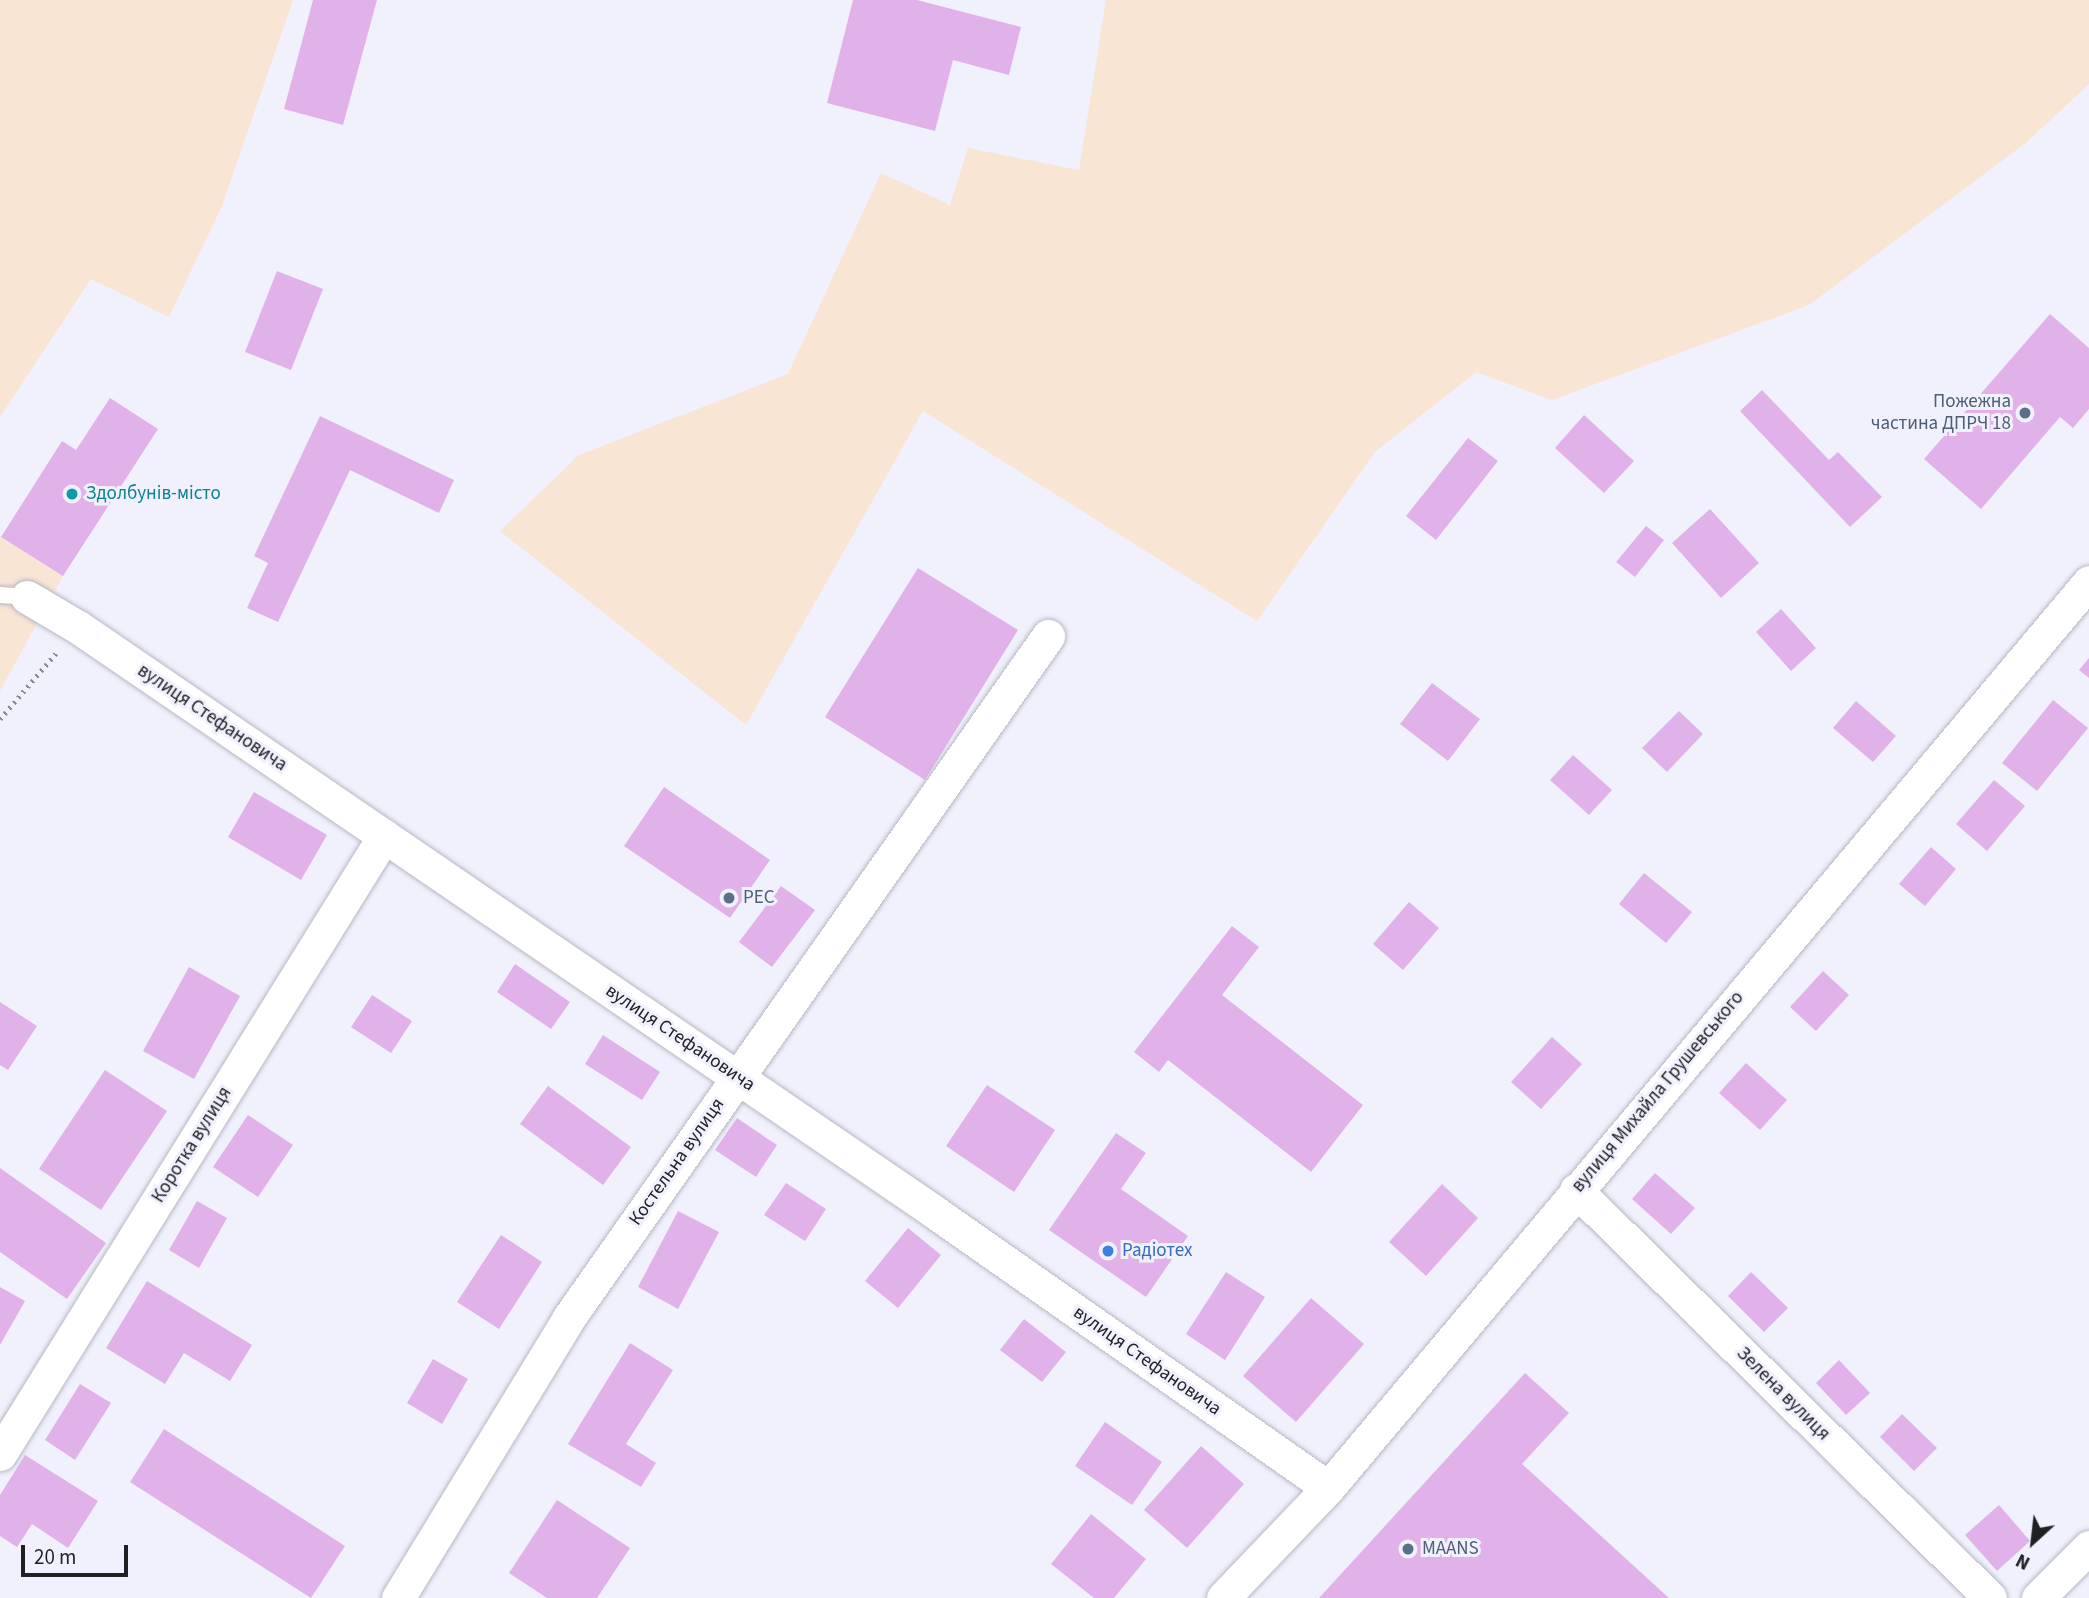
<!DOCTYPE html>
<meta charset="utf-8">
<style>
body{margin:0}
#map{position:relative;width:2089px;height:1598px;overflow:hidden;background:#f0f1fd;font-family:"Source Sans 3",sans-serif}
div>[style]{position:absolute}
.industrial>*{inset:0;background:#f8e5d4}
.building>*{inset:0;background:#e1b2e9}
.path>*{height:4.5px;margin-top:-2.25px;transform-origin:0;background:repeating-linear-gradient(90deg,#898a93 0 2px,transparent 0 7px)}
.roads{filter:drop-shadow(0 0 2px #b7b8c3) drop-shadow(0 0 2px #b7b8c3)}
.lane>*{height:16px;margin:-8px;padding:0 8px;transform-origin:8px;border-radius:8px;background:#fff}
.street>*{height:33px;margin:-16.5px;padding:0 16.5px;transform-origin:16.5px;border-radius:16.5px;background:#fff}
.dots>*{width:19px;height:19px;translate:-50% -50%;box-sizing:border-box;border:4px solid #f0f1fd;border-radius:50%}
span{translate:-50% -50%;white-space:nowrap;text-align:center;line-height:1.15;-webkit-text-stroke:6px #f0f1fd;paint-order:stroke}
.service-label{font-size:19px;color:#4e5e75}
.right{translate:-100% -50%;text-align:right}
.left{translate:0 -50%;text-align:left}
.culture-label{font-size:19px;color:#0d838f}
.street-label{font-size:19px;color:#1f2024}
.shop-label{font-size:19px;color:#366cbe}
.north{position:absolute;left:1998px;top:1507px;width:70px;height:70px;-webkit-text-stroke:5px #f0f1fd;paint-order:stroke;rotate:207deg;font-size:19px;font-weight:700;line-height:28px;text-align:center;color:#1f2024}
.north::after{content:'';display:block;margin:auto;width:24px;height:32px;background:#1f2024;clip-path:polygon(50% 0,100% 100%,50% 72%,0 100%)}
.scale{position:absolute;left:21px;top:1545px;width:107px;height:32px;box-sizing:border-box;border:4px solid #1f2024;border-top:0;padding-left:9px;font-size:21px;line-height:24px;white-space:nowrap;color:#1f2024;-webkit-text-stroke:5px #f0f1fd;paint-order:stroke}
</style>
<div id="map">
<div class="industrial">
<i style="clip-path:polygon(0 0,293px 0,222px 206px,169px 317px,91px 279px,0 417px)"></i>
<i style="clip-path:polygon(1106px 0,2089px 0,2089px 84px,2027px 142px,1809px 305px,1552px 400px,1476px 372px,1375px 452px,1257px 621px,923px 411px,746px 725px,500px 531px,579px 455px,788px 374px,881px 173px,950px 205px,968px 148px,1079px 170px)"></i>
<i style="clip-path:polygon(0 536px,63px 576px,0 691px)"></i>
</div>
<div class="building">
<i style="clip-path:polygon(313px 0,377px 0,343px 125px,284px 109px)"></i>
<i style="clip-path:polygon(853px 0,917px 0,1021px 27px,1009px 75px,953px 60px,935px 131px,827px 103px)"></i>
<i style="clip-path:polygon(277px 271px,323px 289px,291px 370px,245px 352px)"></i>
<i style="clip-path:polygon(2050px 314px,2089px 348px,2089px 409px,2073px 428px,2060px 417px,1981px 509px,1924px 459px)"></i>
<i style="clip-path:polygon(1762px 390px,1829px 460px,1838px 452px,1882px 497px,1850px 527px,1740px 411px)"></i>
<i style="clip-path:polygon(110px 398px,158px 429px,63px 576px,1px 537px,62px 441px,76px 450px)"></i>
<i style="clip-path:polygon(1584px 415px,1634px 461px,1604px 493px,1555px 448px)"></i>
<i style="clip-path:polygon(320px 416px,454px 480px,439px 513px,350px 470px,278px 622px,247px 608px,268px 563px,254px 556px)"></i>
<i style="clip-path:polygon(1468px 438px,1498px 461px,1436px 540px,1406px 516px)"></i>
<i style="clip-path:polygon(1710px 509px,1759px 563px,1721px 598px,1672px 543px)"></i>
<i style="clip-path:polygon(1646px 526px,1664px 540px,1635px 577px,1616px 562px)"></i>
<i style="clip-path:polygon(918px 568px,1018px 630px,925px 780px,825px 717px)"></i>
<i style="clip-path:polygon(1781px 609px,1816px 648px,1791px 671px,1756px 632px)"></i>
<i style="clip-path:polygon(2089px 658px,2089px 678px,2079px 670px)"></i>
<i style="clip-path:polygon(1432px 683px,1480px 719px,1448px 761px,1400px 724px)"></i>
<i style="clip-path:polygon(2053px 700px,2088px 728px,2037px 791px,2002px 763px)"></i>
<i style="clip-path:polygon(1856px 701px,1896px 736px,1873px 762px,1833px 728px)"></i>
<i style="clip-path:polygon(1679px 711px,1703px 734px,1667px 772px,1642px 748px)"></i>
<i style="clip-path:polygon(1573px 755px,1612px 790px,1589px 815px,1550px 780px)"></i>
<i style="clip-path:polygon(1994px 780px,2025px 806px,1987px 851px,1956px 824px)"></i>
<i style="clip-path:polygon(664px 787px,770px 860px,730px 918px,624px 846px)"></i>
<i style="clip-path:polygon(254px 792px,327px 835px,301px 880px,228px 837px)"></i>
<i style="clip-path:polygon(1931px 847px,1956px 869px,1925px 906px,1899px 884px)"></i>
<i style="clip-path:polygon(1644px 873px,1692px 912px,1666px 943px,1619px 904px)"></i>
<i style="clip-path:polygon(781px 886px,815px 910px,772px 967px,739px 942px)"></i>
<i style="clip-path:polygon(1409px 902px,1439px 928px,1403px 970px,1373px 944px)"></i>
<i style="clip-path:polygon(1232px 926px,1259px 947px,1222px 995px,1363px 1105px,1311px 1172px,1168px 1060px,1159px 1072px,1134px 1052px)"></i>
<i style="clip-path:polygon(515px 964px,570px 1002px,551px 1029px,497px 992px)"></i>
<i style="clip-path:polygon(189px 967px,240px 996px,194px 1079px,143px 1051px)"></i>
<i style="clip-path:polygon(1823px 971px,1849px 995px,1816px 1031px,1790px 1007px)"></i>
<i style="clip-path:polygon(372px 995px,412px 1021px,391px 1053px,351px 1027px)"></i>
<i style="clip-path:polygon(0 1002px,37px 1026px,8px 1070px,0 1065px)"></i>
<i style="clip-path:polygon(603px 1035px,660px 1072px,642px 1100px,585px 1064px)"></i>
<i style="clip-path:polygon(1552px 1037px,1582px 1064px,1541px 1109px,1511px 1082px)"></i>
<i style="clip-path:polygon(1746px 1063px,1787px 1100px,1760px 1130px,1719px 1093px)"></i>
<i style="clip-path:polygon(105px 1070px,167px 1111px,101px 1210px,39px 1169px)"></i>
<i style="clip-path:polygon(987px 1085px,1055px 1130px,1014px 1192px,946px 1146px)"></i>
<i style="clip-path:polygon(548px 1086px,631px 1147px,603px 1185px,520px 1124px)"></i>
<i style="clip-path:polygon(248px 1115px,293px 1145px,258px 1197px,213px 1167px)"></i>
<i style="clip-path:polygon(737px 1118px,777px 1145px,756px 1177px,715px 1150px)"></i>
<i style="clip-path:polygon(1116px 1133px,1146px 1153px,1121px 1189px,1188px 1236px,1146px 1297px,1049px 1230px)"></i>
<i style="clip-path:polygon(0 1168px,106px 1243px,67px 1299px,0 1252px)"></i>
<i style="clip-path:polygon(1655px 1173px,1695px 1208px,1671px 1234px,1632px 1199px)"></i>
<i style="clip-path:polygon(786px 1183px,826px 1209px,805px 1241px,764px 1215px)"></i>
<i style="clip-path:polygon(1442px 1184px,1478px 1218px,1426px 1276px,1389px 1242px)"></i>
<i style="clip-path:polygon(197px 1201px,227px 1218px,199px 1268px,169px 1250px)"></i>
<i style="clip-path:polygon(678px 1211px,719px 1232px,678px 1309px,638px 1287px)"></i>
<i style="clip-path:polygon(908px 1228px,941px 1255px,898px 1308px,865px 1281px)"></i>
<i style="clip-path:polygon(501px 1235px,542px 1262px,499px 1329px,457px 1302px)"></i>
<i style="clip-path:polygon(1226px 1272px,1265px 1297px,1225px 1360px,1186px 1334px)"></i>
<i style="clip-path:polygon(1751px 1272px,1788px 1308px,1764px 1332px,1728px 1296px)"></i>
<i style="clip-path:polygon(147px 1281px,252px 1345px,230px 1381px,184px 1353px,165px 1384px,106px 1348px)"></i>
<i style="clip-path:polygon(0 1287px,25px 1301px,0 1345px)"></i>
<i style="clip-path:polygon(1311px 1298px,1364px 1344px,1296px 1422px,1243px 1376px)"></i>
<i style="clip-path:polygon(1024px 1319px,1066px 1352px,1042px 1382px,1000px 1350px)"></i>
<i style="clip-path:polygon(630px 1343px,673px 1370px,626px 1444px,656px 1463px,641px 1487px,568px 1444px)"></i>
<i style="clip-path:polygon(433px 1359px,468px 1379px,442px 1424px,407px 1403px)"></i>
<i style="clip-path:polygon(1839px 1360px,1870px 1393px,1846px 1415px,1816px 1383px)"></i>
<i style="clip-path:polygon(1525px 1373px,1569px 1413px,1522px 1464px,1669px 1598px,1319px 1598px)"></i>
<i style="clip-path:polygon(80px 1384px,111px 1403px,75px 1460px,45px 1440px)"></i>
<i style="clip-path:polygon(1902px 1414px,1937px 1448px,1914px 1471px,1880px 1437px)"></i>
<i style="clip-path:polygon(1105px 1422px,1162px 1462px,1132px 1505px,1075px 1466px)"></i>
<i style="clip-path:polygon(164px 1429px,345px 1546px,311px 1598px,130px 1482px)"></i>
<i style="clip-path:polygon(1201px 1446px,1244px 1484px,1187px 1548px,1144px 1510px)"></i>
<i style="clip-path:polygon(25px 1455px,98px 1501px,68px 1548px,32px 1524px,17px 1547px,0 1536px,0 1495px)"></i>
<i style="clip-path:polygon(557px 1500px,630px 1548px,597px 1598px,547px 1598px,509px 1573px)"></i>
<i style="clip-path:polygon(1999px 1505px,2030px 1541px,1997px 1571px,1965px 1535px)"></i>
<i style="clip-path:polygon(1091px 1514px,1146px 1559px,1114px 1598px,1094px 1598px,1051px 1564px)"></i>
</div>
<div class="path">
<i style="left:0;top:719px;width:87px;rotate:-49.7deg"></i>
</div>
<div class="roads">
<div class="lane">
<i style="left:0;top:595px;width:27px;rotate:4deg"></i>
</div>
<div class="street">
<i style="left:27px;top:597px;width:59px;rotate:30.5deg"></i>
<i style="left:78px;top:627px;width:1035px;rotate:34.33deg"></i>
<i style="left:933px;top:1211px;width:482px;rotate:35deg"></i>
<i style="left:1576px;top:1190px;width:581px;rotate:44.58deg"></i>
<i style="left:0;top:1454px;width:728px;rotate:-58.14deg"></i>
<i style="left:398px;top:1598px;width:327px;rotate:-58.6deg"></i>
<i style="left:568px;top:1319px;width:835px;rotate:-54.9deg"></i>
<i style="left:1223px;top:1598px;width:152px;rotate:-46.3deg"></i>
<i style="left:1328px;top:1488px;width:1183px;rotate:-49.97deg"></i>
<i style="left:2038px;top:1598px;width:72px;rotate:-45deg"></i>
</div>
</div>
<div class="dots">
<i style="left:2025px;top:413px;background:#5c6f8a"></i>
<i style="left:72px;top:494px;background:#0f9aa8"></i>
<i style="left:729px;top:898px;background:#5c6f8a"></i>
<i style="left:1108px;top:1251px;background:#3f7fe0"></i>
<i style="left:1408px;top:1549px;background:#5c6f8a"></i>
</div>
<div class="service-label">
<span class="right" style="left:2011px;top:413px">Пожежна<br>частина ДПРЧ 18</span>
<span class="left" style="left:743px;top:898px">РЕС</span>
<span class="left" style="left:1422px;top:1549px">MAANS</span>
</div>
<div class="culture-label">
<span class="left" style="left:86px;top:494px">Здолбунів-місто</span>
</div>
<div class="street-label">
<span style="left:212px;top:718px;rotate:34deg">вулиця Стефановича</span>
<span style="left:680px;top:1038px;rotate:34deg">вулиця Стефановича</span>
<span style="left:1658px;top:1092px;rotate:-50deg">вулиця Михайла Грушевського</span>
<span style="left:192px;top:1145px;rotate:-58deg">Коротка вулиця</span>
<span style="left:677px;top:1162px;rotate:-55deg">Костельна вулиця</span>
<span style="left:1147px;top:1361px;rotate:35deg">вулиця Стефановича</span>
<span style="left:1783px;top:1394px;rotate:45deg">Зелена вулиця</span>
</div>
<div class="shop-label">
<span class="left" style="left:1122px;top:1251px">Радiотех</span>
</div>
<div class="north">N</div>
<div class="scale">20 m</div>
</div>
